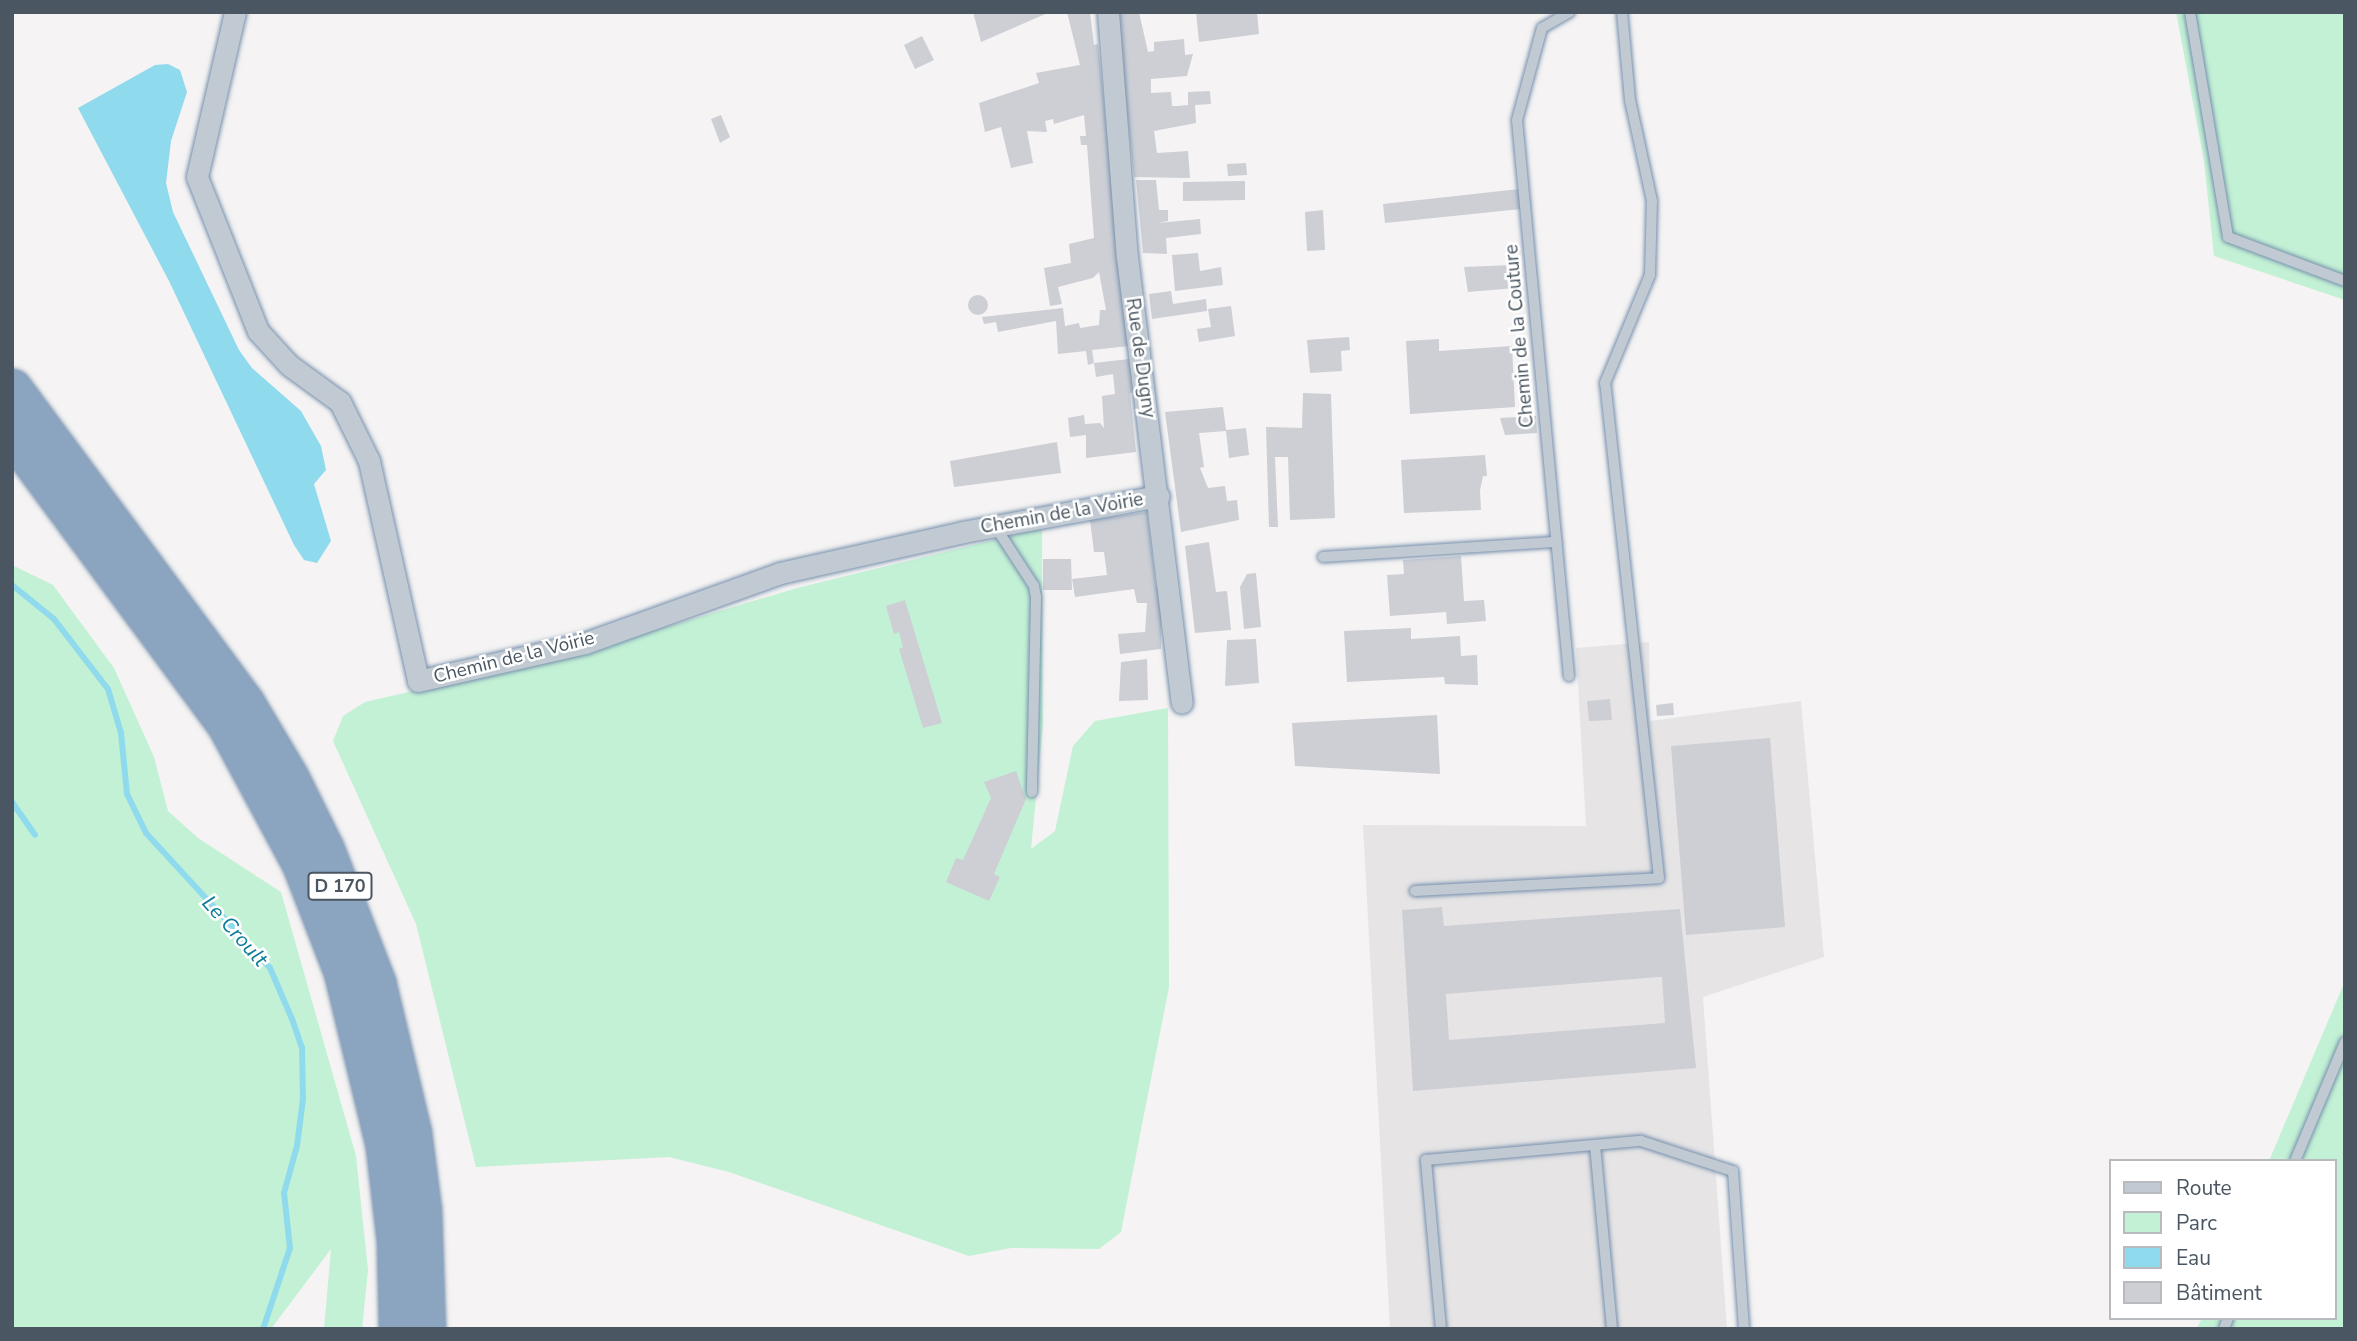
<!DOCTYPE html>
<meta charset="utf-8">
<style>
body{margin:0}
#map{position:relative;width:2357px;height:1341px;overflow:hidden;background:#f5f3f3;font-family:"Nunito Sans",sans-serif}
div>[style]{position:absolute}
.education>*{inset:0;background:#e6e4e5}
.green>*{inset:0;background:#c3f1d5}
.water>*{inset:0;background:#90daee}
.stream>*{height:6px;margin:-3px;padding:0 3px;transform-origin:3px;border-radius:3px;background:#90daee}
.building>*{inset:0;background:#cdcfd5}
.round{border-radius:50%}
.roads{filter:drop-shadow(0 0 2px #7690ad) drop-shadow(0 0 2px #7690ad)}
.lane>*{height:10px;margin:-5px;padding:0 5px;transform-origin:5px;border-radius:5px;background:#c1cad2}
.street>*{height:21px;margin:-10.5px;padding:0 10.5px;transform-origin:10.5px;border-radius:10.5px;background:#c1cad2}
.highway>*{height:37px;margin:-18.5px;padding:0 18.5px;transform-origin:18.5px;border-radius:18.5px;background:#8ba5c1}
span{translate:-50% -50%;white-space:nowrap;text-align:center;line-height:1.15;-webkit-text-stroke:5px #fff;paint-order:stroke}
.shield-label span{padding:2px 5px;background:#fff;border:2px solid;border-radius:5px;-webkit-text-stroke-width:0}
.shield-label{font-size:18px;color:#4a5661;font-weight:700}
.street-label{font-size:19px;color:#4a5661}
.water-label{font-size:21px;color:#0c7c9b;font-style:italic}
.frame{position:absolute;inset:0;border:14px solid #4a5661;pointer-events:none}
.legend{position:absolute;left:2109px;top:1159px;width:228px;height:161px;box-sizing:border-box;background:#fff;border:2px solid #b7bbc0;margin:0;padding:9px 12px;list-style:none;font-size:21px;color:#4a5661}
.legend li{display:flex;align-items:center;gap:14px;height:35px}
.legend b{width:35px;border:2px solid #b7bbc0}
</style>
<div id="map">
<div class="education">
<i style="clip-path:polygon(1649px 642px,1650px 721px,1801px 701px,1824px 957px,1703px 997px,1727px 1329px,1390px 1329px,1363px 825px,1586px 826px,1576px 648px)"></i>
</div>
<div class="green">
<i style="clip-path:polygon(2176px 12px,2345px 12px,2345px 300px,2214px 256px,2204px 161px)"></i>
<i style="clip-path:polygon(1042px 528px,1043px 725px,1031px 849px,1055px 831px,1073px 746px,1095px 721px,1168px 708px,1169px 987px,1121px 1232px,1099px 1249px,1011px 1248px,969px 1256px,729px 1172px,669px 1157px,476px 1167px,416px 924px,333px 741px,343px 716px,365px 702px,576px 654px,797px 588px)"></i>
<i style="clip-path:polygon(12px 565px,53px 585px,114px 668px,154px 757px,168px 811px,198px 838px,281px 892px,356px 1156px,368px 1270px,362px 1329px,324px 1329px,331px 1249px,271px 1329px,12px 1329px)"></i>
<i style="clip-path:polygon(2345px 981px,2345px 1329px,2197px 1329px,2202px 1318px,2334px 1318px,2334px 1161px,2269px 1161px)"></i>
</div>
<div class="water">
<i style="clip-path:polygon(168px 64px,180px 70px,187px 92px,171px 141px,166px 183px,173px 212px,239px 350px,252px 368px,301px 411px,321px 446px,326px 470px,314px 484px,331px 541px,317px 563px,304px 560px,294px 545px,169px 281px,78px 108px,155px 65px)"></i>
</div>
<div class="stream">
<i style="left:12px;top:585px;width:54px;rotate:39deg"></i>
<i style="left:54px;top:619px;width:88px;rotate:52.4deg"></i>
<i style="left:108px;top:689px;width:46px;rotate:73.5deg"></i>
<i style="left:121px;top:733px;width:61px;rotate:84.4deg"></i>
<i style="left:127px;top:794px;width:43px;rotate:64deg"></i>
<i style="left:146px;top:833px;width:183px;rotate:47.4deg"></i>
<i style="left:270px;top:968px;width:56px;rotate:66.7deg"></i>
<i style="left:292px;top:1019px;width:31px;rotate:71deg"></i>
<i style="left:302px;top:1048px;width:51px;rotate:88.9deg"></i>
<i style="left:303px;top:1099px;width:47px;rotate:97.3deg"></i>
<i style="left:297px;top:1146px;width:49px;rotate:105.5deg"></i>
<i style="left:284px;top:1193px;width:55px;rotate:83.8deg"></i>
<i style="left:290px;top:1248px;width:85px;rotate:108.4deg"></i>
<i style="left:12px;top:802px;width:40px;rotate:55.1deg"></i>
</div>
<div class="building">
<i style="clip-path:polygon(973px 12px,1050px 12px,981px 42px)"></i>
<i style="clip-path:polygon(1067px 12px,1090px 12px,1094px 45px,1098px 44px,1129px 346px,1092px 350px,1094px 363px,1088px 365px,1086px 351px,1058px 354px,1056px 321px,998px 332px,996px 322px,984px 324px,982px 317px,1063px 308px,1065px 326px,1079px 323px,1080px 328px,1099px 325px,1100px 310px,1106px 310px,1099px 272px,1093px 278px,1058px 287px,1062px 304px,1050px 306px,1044px 268px,1071px 263px,1069px 244px,1094px 238px,1087px 145px,1081px 145px,1080px 136px,1086px 136px,1084px 115px,1054px 124px,1053px 119px,1045px 121px,1047px 132px,1027px 131px,1033px 163px,1011px 168px,1001px 127px,985px 132px,979px 103px,1039px 83px,1036px 73px,1080px 65px)"></i>
<i style="clip-path:polygon(1116px 12px,1139px 12px,1148px 52px,1154px 51px,1154px 42px,1184px 39px,1185px 55px,1193px 54px,1187px 76px,1151px 79px,1151px 93px,1171px 92px,1172px 106px,1177px 106px,1188px 105px,1188px 92px,1210px 91px,1211px 104px,1195px 105px,1196px 123px,1154px 131px,1157px 153px,1188px 151px,1190px 178px,1134px 177px)"></i>
<i style="clip-path:polygon(1196px 12px,1257px 12px,1259px 34px,1199px 42px)"></i>
<i style="clip-path:polygon(922px 36px,934px 60px,915px 69px,904px 45px)"></i>
<i style="clip-path:polygon(721px 115px,730px 137px,720px 143px,711px 119px)"></i>
<i style="clip-path:polygon(1246px 163px,1247px 175px,1228px 176px,1227px 164px)"></i>
<i style="clip-path:polygon(1136px 180px,1156px 180px,1159px 210px,1168px 210px,1168px 221px,1158px 223px,1200px 219px,1201px 234px,1166px 238px,1167px 254px,1143px 253px)"></i>
<i style="clip-path:polygon(1245px 181px,1245px 200px,1183px 201px,1183px 182px)"></i>
<i style="clip-path:polygon(1519px 189px,1521px 209px,1385px 223px,1383px 204px)"></i>
<i style="clip-path:polygon(1323px 210px,1325px 250px,1307px 251px,1305px 212px)"></i>
<i style="clip-path:polygon(1198px 253px,1200px 271px,1221px 267px,1223px 285px,1175px 291px,1172px 255px)"></i>
<i style="clip-path:polygon(1513px 265px,1515px 288px,1468px 292px,1464px 267px)"></i>
<i style="clip-path:polygon(1171px 291px,1173px 304px,1206px 299px,1207px 311px,1152px 319px,1149px 294px)"></i>
<i class="round" style="left:968px;top:295px;width:20px;height:20px"></i>
<i style="clip-path:polygon(1231px 306px,1235px 336px,1199px 342px,1197px 329px,1211px 327px,1208px 309px)"></i>
<i style="clip-path:polygon(1349px 337px,1350px 350px,1341px 351px,1342px 371px,1310px 373px,1307px 340px)"></i>
<i style="clip-path:polygon(1439px 339px,1439px 351px,1512px 346px,1515px 407px,1410px 414px,1406px 341px)"></i>
<i style="clip-path:polygon(1129px 359px,1136px 393px,1130px 393px,1136px 452px,1086px 458px,1086px 435px,1070px 437px,1068px 418px,1084px 415px,1085px 424px,1100px 423px,1104px 428px,1102px 396px,1115px 394px,1113px 374px,1096px 377px,1094px 363px)"></i>
<i style="clip-path:polygon(1303px 393px,1331px 394px,1335px 518px,1290px 520px,1288px 457px,1275px 457px,1278px 527px,1269px 527px,1266px 427px,1302px 428px)"></i>
<i style="clip-path:polygon(1223px 407px,1226px 430px,1246px 428px,1249px 455px,1229px 458px,1226px 431px,1199px 433px,1204px 467px,1200px 468px,1208px 488px,1225px 486px,1227px 501px,1237px 500px,1239px 520px,1181px 532px,1165px 412px)"></i>
<i style="clip-path:polygon(1536px 416px,1537px 433px,1505px 435px,1500px 418px)"></i>
<i style="clip-path:polygon(1057px 442px,1061px 473px,954px 487px,950px 461px)"></i>
<i style="clip-path:polygon(1485px 455px,1487px 476px,1483px 476px,1480px 490px,1481px 510px,1404px 513px,1401px 460px)"></i>
<i style="clip-path:polygon(1147px 512px,1156px 587px,1161px 586px,1161px 649px,1120px 654px,1118px 634px,1145px 632px,1147px 603px,1137px 603px,1134px 589px,1075px 597px,1072px 579px,1107px 575px,1104px 552px,1094px 552px,1090px 520px)"></i>
<i style="clip-path:polygon(1209px 542px,1216px 592px,1227px 591px,1231px 630px,1195px 633px,1185px 546px)"></i>
<i style="clip-path:polygon(1461px 556px,1464px 601px,1484px 600px,1486px 621px,1447px 624px,1446px 612px,1390px 616px,1387px 575px,1404px 574px,1403px 560px)"></i>
<i style="clip-path:polygon(1043px 559px,1071px 559px,1072px 590px,1043px 590px)"></i>
<i style="clip-path:polygon(1256px 573px,1261px 627px,1244px 629px,1240px 587px,1247px 574px)"></i>
<i style="clip-path:polygon(905px 600px,942px 723px,923px 728px,899px 649px,903px 647px,899px 632px,894px 634px,886px 606px)"></i>
<i style="clip-path:polygon(1411px 628px,1411px 639px,1460px 636px,1461px 656px,1477px 655px,1478px 685px,1445px 684px,1444px 677px,1347px 682px,1344px 631px)"></i>
<i style="clip-path:polygon(1256px 639px,1259px 683px,1225px 686px,1227px 640px)"></i>
<i style="clip-path:polygon(1147px 659px,1148px 700px,1119px 701px,1121px 662px)"></i>
<i style="clip-path:polygon(1610px 699px,1612px 720px,1589px 721px,1587px 701px)"></i>
<i style="clip-path:polygon(1673px 703px,1674px 715px,1657px 716px,1656px 705px)"></i>
<i style="clip-path:polygon(1437px 715px,1440px 774px,1295px 766px,1292px 723px)"></i>
<i style="clip-path:polygon(1770px 738px,1785px 927px,1686px 935px,1671px 746px)"></i>
<i style="clip-path:polygon(1016px 771px,1026px 799px,994px 874px,1000px 877px,989px 901px,946px 882px,956px 858px,963px 860px,991px 798px,984px 782px)"></i>
<i style="clip-path:polygon(evenodd,1442px 907px,1444px 926px,1680px 909px,1696px 1068px,1413px 1091px,1402px 910px,1442px 907px,1658px 977px,1662px 977px,1665px 1023px,1449px 1040px,1446px 994px,1658px 977px)"></i>
</div>
<div class="roads">
<div class="lane">
<i style="left:2190px;top:12px;width:228px;rotate:80.4deg"></i>
<i style="left:2228px;top:237px;width:125px;rotate:20.6deg"></i>
<i style="left:995px;top:526px;width:72px;rotate:57deg"></i>
<i style="left:1034px;top:586px;width:11px;rotate:80deg"></i>
<i style="left:1036px;top:597px;width:195px;rotate:91.2deg"></i>
<i style="left:1323px;top:557px;width:234px;rotate:-3.7deg"></i>
<i style="left:1569px;top:676px;width:558px;rotate:-95.34deg"></i>
<i style="left:1517px;top:120px;width:95px;rotate:-74.8deg"></i>
<i style="left:1542px;top:28px;width:32px;rotate:-30deg"></i>
<i style="left:1415px;top:891px;width:244px;rotate:-3deg"></i>
<i style="left:1659px;top:878px;width:498px;rotate:-96.2deg"></i>
<i style="left:1605px;top:383px;width:117px;rotate:-67.4deg"></i>
<i style="left:1650px;top:275px;width:74px;rotate:-88.5deg"></i>
<i style="left:1652px;top:201px;width:103px;rotate:-102.3deg"></i>
<i style="left:1630px;top:100px;width:88px;rotate:-95.2deg"></i>
<i style="left:1595px;top:1145px;width:185px;rotate:84.7deg"></i>
<i style="left:2295px;top:1161px;width:129px;rotate:-67.2deg"></i>
<i style="left:1441px;top:1329px;width:170px;rotate:-95.1deg"></i>
<i style="left:1426px;top:1160px;width:216px;rotate:-5.1deg"></i>
<i style="left:1641px;top:1141px;width:97px;rotate:18.1deg"></i>
<i style="left:1733px;top:1171px;width:158px;rotate:86deg"></i>
<i style="left:2224px;top:1329px;width:12px;rotate:-70deg"></i>
</div>
<div class="street">
<i style="left:235px;top:12px;width:169px;rotate:103deg"></i>
<i style="left:197px;top:177px;width:166px;rotate:68.4deg"></i>
<i style="left:258px;top:331px;width:46px;rotate:47.6deg"></i>
<i style="left:289px;top:365px;width:63px;rotate:36deg"></i>
<i style="left:340px;top:402px;width:66px;rotate:63.8deg"></i>
<i style="left:369px;top:461px;width:225px;rotate:77.4deg"></i>
<i style="left:418px;top:681px;width:171px;rotate:-12.8deg"></i>
<i style="left:585px;top:643px;width:207px;rotate:-19.7deg"></i>
<i style="left:780px;top:573px;width:188px;rotate:-12.6deg"></i>
<i style="left:963px;top:532px;width:199px;rotate:-10.4deg"></i>
<i style="left:1108px;top:12px;width:246px;rotate:85.6deg"></i>
<i style="left:1127px;top:257px;width:449px;rotate:83deg"></i>
</div>
<div class="highway">
<i style="left:12px;top:388px;width:392px;rotate:53.5deg"></i>
<i style="left:245px;top:703px;width:86px;rotate:59.3deg"></i>
<i style="left:289px;top:777px;width:81px;rotate:63.7deg"></i>
<i style="left:325px;top:850px;width:142px;rotate:68.9deg"></i>
<i style="left:376px;top:982px;width:155px;rotate:76.6deg"></i>
<i style="left:412px;top:1133px;width:79px;rotate:82.7deg"></i>
<i style="left:422px;top:1211px;width:118px;rotate:88.1deg"></i>
<i style="left:12px;top:435px;width:360px;rotate:53.5deg"></i>
<i style="left:226px;top:724px;width:158px;rotate:61.7deg"></i>
<i style="left:301px;top:863px;width:117px;rotate:68.9deg"></i>
<i style="left:343px;top:972px;width:179px;rotate:76.4deg"></i>
<i style="left:385px;top:1146px;width:96px;rotate:83.4deg"></i>
<i style="left:396px;top:1241px;width:88px;rotate:88.7deg"></i>
</div>
</div>
<div class="shield-label">
<span style="left:340px;top:886px">D 170</span>
</div>
<div class="street-label">
<span style="left:1520px;top:336px;rotate:-95deg">Chemin de la Couture</span>
<span style="left:1140px;top:358px;rotate:82deg">Rue de Dugny</span>
<span style="left:1062px;top:514px;rotate:-10deg">Chemin de la Voirie</span>
<span style="left:514px;top:658px;rotate:-14deg">Chemin de la Voirie</span>
</div>
<div class="water-label">
<span style="left:235px;top:931px;rotate:48deg">Le Croult</span>
</div>
<div class="frame"></div>
<ul class="legend">
<li><b style="height:9px;background:#c1cad2"></b>Route</li>
<li><b style="height:19px;background:#c3f1d5"></b>Parc</li>
<li><b style="height:19px;background:#90daee"></b>Eau</li>
<li><b style="height:19px;background:#cdcfd5"></b>Bâtiment</li>
</ul>
</div>
